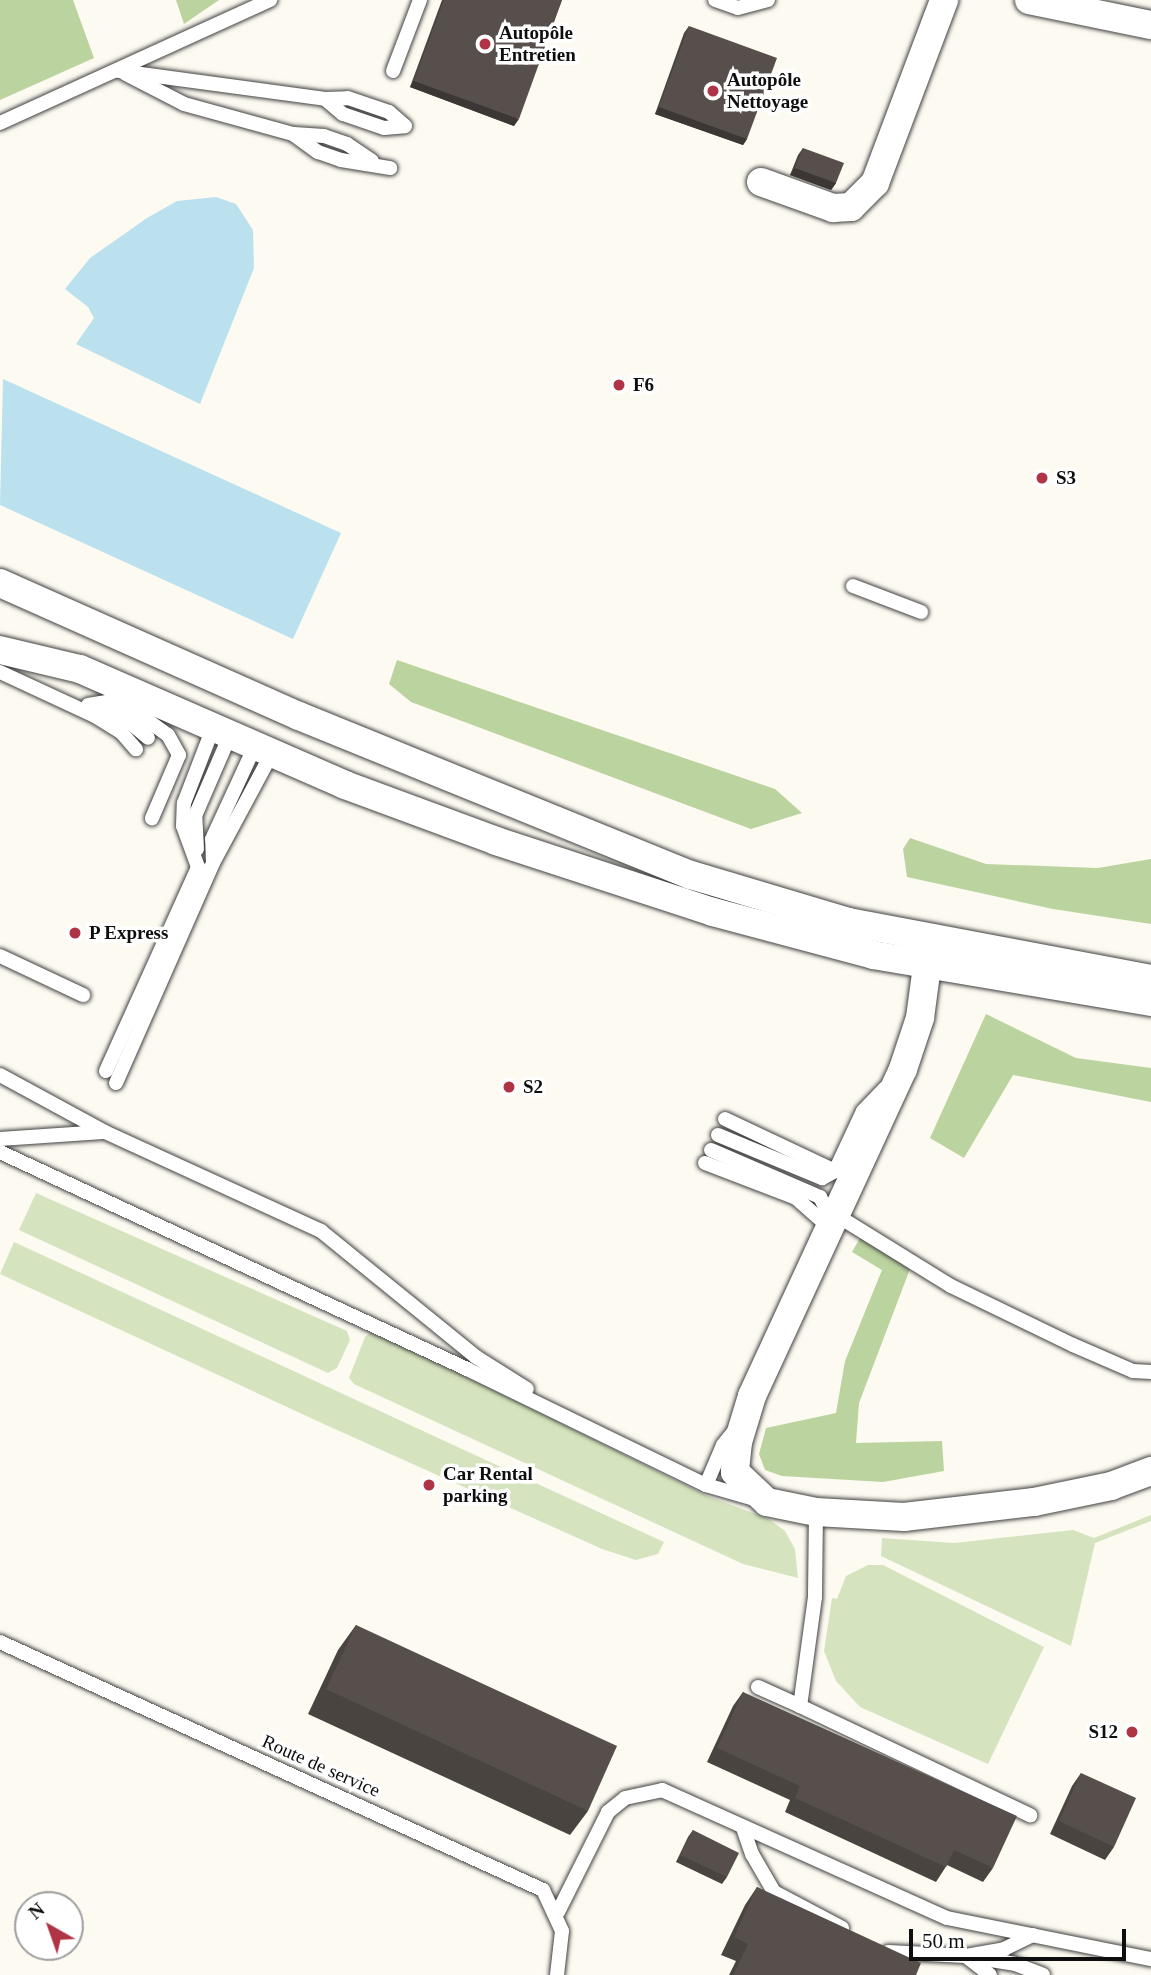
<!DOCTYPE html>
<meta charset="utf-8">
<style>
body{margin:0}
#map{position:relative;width:1151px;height:1975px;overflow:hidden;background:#fdfaf1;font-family:"Times New Roman",serif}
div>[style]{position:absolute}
.green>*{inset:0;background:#d5e4be}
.forest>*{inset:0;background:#bbd39f}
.water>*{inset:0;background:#bbe1ef}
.roads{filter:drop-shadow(0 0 2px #414141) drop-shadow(0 0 2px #414141)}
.lane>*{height:14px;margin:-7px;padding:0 7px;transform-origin:7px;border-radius:7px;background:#fff}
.street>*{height:28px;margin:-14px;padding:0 14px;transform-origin:14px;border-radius:14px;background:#fff}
.wall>*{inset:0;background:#4a4441}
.shaded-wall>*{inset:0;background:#3c3735}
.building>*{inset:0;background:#564f4c}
.dots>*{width:19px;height:19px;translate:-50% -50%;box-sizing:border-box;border:4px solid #fff;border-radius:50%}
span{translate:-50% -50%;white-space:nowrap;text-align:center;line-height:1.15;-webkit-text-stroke:7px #fff;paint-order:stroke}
.poi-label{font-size:19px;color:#0e0e0e;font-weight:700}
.left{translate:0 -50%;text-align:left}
.right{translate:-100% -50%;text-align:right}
.street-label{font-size:19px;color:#0e0e0e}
.north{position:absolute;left:14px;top:1891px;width:70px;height:70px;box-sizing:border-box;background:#fff;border:2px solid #9f9f9f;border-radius:50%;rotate:320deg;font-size:19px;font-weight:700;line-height:28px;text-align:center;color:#0e0e0e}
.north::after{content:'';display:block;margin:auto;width:24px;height:32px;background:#af3546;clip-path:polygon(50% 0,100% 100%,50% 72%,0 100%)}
.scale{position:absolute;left:909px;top:1929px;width:217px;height:32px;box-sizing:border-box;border:4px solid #0e0e0e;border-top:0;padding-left:9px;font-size:21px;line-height:24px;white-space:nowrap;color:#0e0e0e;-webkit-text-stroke:5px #fff;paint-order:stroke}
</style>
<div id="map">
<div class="green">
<i style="clip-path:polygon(36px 1193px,347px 1331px,350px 1340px,337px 1368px,328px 1373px,19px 1230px)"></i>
<i style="clip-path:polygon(14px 1242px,553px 1491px,664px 1542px,658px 1554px,636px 1560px,602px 1549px,326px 1425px,0 1274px)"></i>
<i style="clip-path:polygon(373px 1330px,705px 1495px,769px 1519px,785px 1531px,795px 1549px,798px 1578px,743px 1564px,354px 1384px,349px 1378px,365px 1337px)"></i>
<i style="clip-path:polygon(1151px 1515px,1151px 1521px,1095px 1543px,1071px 1646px,881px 1556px,882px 1538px,954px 1543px,1073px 1530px,1094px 1538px)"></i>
<i style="clip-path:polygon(868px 1565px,883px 1565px,1044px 1647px,988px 1764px,860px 1707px,836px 1681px,824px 1651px,832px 1598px,837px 1599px,846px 1576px)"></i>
</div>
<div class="forest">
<i style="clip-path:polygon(0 0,73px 0,94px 58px,0 100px)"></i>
<i style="clip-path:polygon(176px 0,219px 0,184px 24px)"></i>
<i style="clip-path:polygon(397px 660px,775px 789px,802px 813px,751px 829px,411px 702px,389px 684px)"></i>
<i style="clip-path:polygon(910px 838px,986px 864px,1098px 868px,1151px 859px,1151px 924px,1053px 909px,907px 877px,903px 849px)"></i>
<i style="clip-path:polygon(986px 1014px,1076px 1058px,1151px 1068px,1151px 1102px,1013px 1075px,964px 1158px,930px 1138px)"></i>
<i style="clip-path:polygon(860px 1238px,910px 1269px,859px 1403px,856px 1443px,942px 1441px,944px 1471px,883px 1482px,782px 1476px,765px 1470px,759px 1454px,766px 1428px,836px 1413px,845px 1361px,882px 1270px,852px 1252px)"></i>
</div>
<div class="water">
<i style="clip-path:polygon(216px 197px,236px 204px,253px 230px,254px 268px,200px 404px,76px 344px,94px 318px,88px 307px,65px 289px,90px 258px,147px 218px,177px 201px)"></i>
<i style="clip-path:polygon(3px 379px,341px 533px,293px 639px,0 505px)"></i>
</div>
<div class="roads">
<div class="lane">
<i style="left:715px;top:0;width:24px;rotate:19deg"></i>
<i style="left:738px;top:8px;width:31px;rotate:-15deg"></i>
<i style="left:119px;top:71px;width:208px;rotate:7.7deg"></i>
<i style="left:325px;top:99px;width:23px;rotate:40deg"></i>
<i style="left:343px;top:114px;width:43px;rotate:18.9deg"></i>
<i style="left:384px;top:128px;width:21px;rotate:-5deg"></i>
<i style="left:393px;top:71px;width:76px;rotate:-69.2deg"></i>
<i style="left:126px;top:74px;width:65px;rotate:27.3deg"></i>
<i style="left:184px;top:104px;width:113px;rotate:15.4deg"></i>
<i style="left:293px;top:134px;width:31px;rotate:36deg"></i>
<i style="left:318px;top:152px;width:24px;rotate:19deg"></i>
<i style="left:341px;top:160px;width:50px;rotate:9.3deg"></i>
<i style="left:325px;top:99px;width:23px;rotate:-2deg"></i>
<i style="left:348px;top:98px;width:43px;rotate:18.9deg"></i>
<i style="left:389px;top:112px;width:21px;rotate:41deg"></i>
<i style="left:0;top:123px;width:297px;rotate:-24.5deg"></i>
<i style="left:294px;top:134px;width:30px;rotate:4deg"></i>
<i style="left:324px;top:136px;width:24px;rotate:19deg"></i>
<i style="left:347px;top:144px;width:30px;rotate:34deg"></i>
<i style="left:853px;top:586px;width:73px;rotate:20.9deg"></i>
<i style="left:0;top:672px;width:105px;rotate:24.9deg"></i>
<i style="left:95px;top:716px;width:31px;rotate:32deg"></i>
<i style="left:121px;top:732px;width:23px;rotate:49deg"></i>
<i style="left:88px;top:705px;width:19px;rotate:-9deg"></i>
<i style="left:107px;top:702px;width:31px;rotate:19deg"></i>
<i style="left:136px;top:712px;width:39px;rotate:36deg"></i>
<i style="left:168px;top:735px;width:23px;rotate:61deg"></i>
<i style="left:179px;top:755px;width:69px;rotate:113.2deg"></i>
<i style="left:95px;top:707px;width:36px;rotate:23deg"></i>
<i style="left:128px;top:721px;width:26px;rotate:40deg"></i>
<i style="left:197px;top:849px;width:33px;rotate:-93deg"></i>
<i style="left:195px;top:816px;width:88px;rotate:-66.6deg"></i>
<i style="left:213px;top:863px;width:125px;rotate:-61.8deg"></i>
<i style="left:0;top:956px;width:92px;rotate:25.2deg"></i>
<i style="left:106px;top:1071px;width:224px;rotate:-65.7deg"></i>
<i style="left:198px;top:867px;width:44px;rotate:-110.1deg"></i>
<i style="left:183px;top:826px;width:23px;rotate:-88deg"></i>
<i style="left:184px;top:803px;width:80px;rotate:-68.9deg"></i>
<i style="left:0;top:1075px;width:119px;rotate:28.5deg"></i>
<i style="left:105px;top:1132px;width:238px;rotate:24.6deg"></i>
<i style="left:321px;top:1231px;width:200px;rotate:39.1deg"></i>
<i style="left:476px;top:1357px;width:60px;rotate:32.1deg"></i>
<i style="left:116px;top:1083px;width:240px;rotate:-66.2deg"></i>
<i style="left:213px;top:863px;width:24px;rotate:-92deg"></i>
<i style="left:212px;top:839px;width:102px;rotate:-65.2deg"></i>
<i style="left:725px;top:1119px;width:122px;rotate:25.3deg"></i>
<i style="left:835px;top:1171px;width:66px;rotate:-65deg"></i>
<i style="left:863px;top:1111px;width:32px;rotate:-46deg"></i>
<i style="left:718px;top:1135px;width:113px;rotate:22.5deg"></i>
<i style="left:822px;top:1178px;width:15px;rotate:-28deg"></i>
<i style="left:0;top:1139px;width:103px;rotate:-3.9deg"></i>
<i style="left:711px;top:1150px;width:119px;rotate:23.3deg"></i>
<i style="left:820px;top:1197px;width:27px;rotate:63deg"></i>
<i style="left:0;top:1152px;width:515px;rotate:24.92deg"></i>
<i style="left:467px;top:1369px;width:266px;rotate:25.9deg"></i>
<i style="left:706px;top:1485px;width:54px;rotate:16.1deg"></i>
<i style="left:705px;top:1163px;width:97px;rotate:21deg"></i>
<i style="left:796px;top:1198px;width:45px;rotate:41.4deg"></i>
<i style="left:836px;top:1215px;width:135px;rotate:31.7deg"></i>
<i style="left:951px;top:1286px;width:136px;rotate:25.8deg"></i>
<i style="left:1073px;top:1345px;width:65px;rotate:23.4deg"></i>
<i style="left:1133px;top:1371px;width:18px;rotate:3deg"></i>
<i style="left:706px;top:1485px;width:43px;rotate:-67deg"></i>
<i style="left:723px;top:1445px;width:19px;rotate:-51deg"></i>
<i style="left:816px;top:1512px;width:85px;rotate:90.7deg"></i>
<i style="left:815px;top:1597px;width:110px;rotate:97.8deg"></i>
<i style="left:800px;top:1706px;width:255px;rotate:25.4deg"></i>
<i style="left:0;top:1642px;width:597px;rotate:24.55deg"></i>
<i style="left:543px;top:1890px;width:45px;rotate:65.1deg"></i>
<i style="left:562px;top:1931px;width:44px;rotate:96.5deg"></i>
<i style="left:758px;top:1687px;width:46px;rotate:24.3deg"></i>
<i style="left:743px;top:1828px;width:28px;rotate:71deg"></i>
<i style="left:752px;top:1854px;width:44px;rotate:59.9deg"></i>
<i style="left:774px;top:1892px;width:77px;rotate:27.9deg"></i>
<i style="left:558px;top:1912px;width:112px;rotate:-63.4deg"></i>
<i style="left:608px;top:1812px;width:22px;rotate:-39deg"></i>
<i style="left:625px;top:1798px;width:38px;rotate:-12deg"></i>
<i style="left:662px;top:1790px;width:312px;rotate:24.2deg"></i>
<i style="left:947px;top:1918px;width:208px;rotate:11.4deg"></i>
<i style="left:888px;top:1952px;width:78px;rotate:2.9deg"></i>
<i style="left:966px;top:1956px;width:39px;rotate:-10deg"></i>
<i style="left:1004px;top:1949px;width:32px;rotate:-26deg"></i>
<i style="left:967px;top:1957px;width:29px;rotate:38deg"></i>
<i style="left:978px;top:1958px;width:37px;rotate:9deg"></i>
<i style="left:1015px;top:1964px;width:30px;rotate:21deg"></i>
</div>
<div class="street">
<i style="left:1029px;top:0;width:125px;rotate:11.6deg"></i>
<i style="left:761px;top:182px;width:77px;rotate:19.9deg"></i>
<i style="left:833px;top:208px;width:18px;rotate:-3deg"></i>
<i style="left:851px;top:207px;width:34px;rotate:-45deg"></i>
<i style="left:875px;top:183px;width:196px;rotate:-69.3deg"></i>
<i style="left:0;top:583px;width:327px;rotate:24deg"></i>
<i style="left:299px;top:716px;width:423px;rotate:22.1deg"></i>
<i style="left:691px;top:875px;width:165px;rotate:16.6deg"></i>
<i style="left:849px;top:922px;width:307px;rotate:10.7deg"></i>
<i style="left:0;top:650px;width:82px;rotate:13.4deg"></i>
<i style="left:80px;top:669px;width:289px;rotate:23.6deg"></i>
<i style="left:345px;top:785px;width:161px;rotate:20.3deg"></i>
<i style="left:496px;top:841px;width:228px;rotate:18.1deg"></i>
<i style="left:713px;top:912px;width:166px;rotate:15deg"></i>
<i style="left:873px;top:955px;width:282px;rotate:9.6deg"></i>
<i style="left:927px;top:966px;width:52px;rotate:97.7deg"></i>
<i style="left:920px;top:1018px;width:54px;rotate:108.4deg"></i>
<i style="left:903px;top:1069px;width:360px;rotate:114.8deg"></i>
<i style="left:752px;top:1396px;width:48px;rotate:106.9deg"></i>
<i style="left:738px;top:1442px;width:30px;rotate:96deg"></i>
<i style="left:735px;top:1472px;width:44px;rotate:43.2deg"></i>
<i style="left:767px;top:1502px;width:50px;rotate:11.5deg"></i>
<i style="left:816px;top:1512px;width:88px;rotate:3.3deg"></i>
<i style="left:904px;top:1517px;width:131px;rotate:-6.6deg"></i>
<i style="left:1034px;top:1502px;width:79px;rotate:-11.7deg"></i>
<i style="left:1111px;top:1486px;width:43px;rotate:-20.6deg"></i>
</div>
</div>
<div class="wall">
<i style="clip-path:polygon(442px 0,562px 0,514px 126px,410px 87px)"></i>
<i style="clip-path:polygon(689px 26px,747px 139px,743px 145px,655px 114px,684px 33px)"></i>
<i style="clip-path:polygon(803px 148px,836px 183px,831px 190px,790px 175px,798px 155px)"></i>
<i style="clip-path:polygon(356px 1625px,588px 1811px,570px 1835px,308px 1714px,338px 1650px)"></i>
<i style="clip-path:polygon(743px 1692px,993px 1868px,983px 1882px,947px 1865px,936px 1882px,785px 1812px,790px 1800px,707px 1762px,733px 1706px)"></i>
<i style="clip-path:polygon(1081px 1773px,1114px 1847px,1105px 1860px,1050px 1834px,1072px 1786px)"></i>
<i style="clip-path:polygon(693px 1830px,727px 1877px,722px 1884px,676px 1862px,688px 1837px)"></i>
<i style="clip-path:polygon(757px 1887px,916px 1975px,729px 1975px,736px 1961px,721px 1955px,745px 1905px)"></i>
</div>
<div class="shaded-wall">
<i style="clip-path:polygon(414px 81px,519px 119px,514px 126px,410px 87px)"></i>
<i style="clip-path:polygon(659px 107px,747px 139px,743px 145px,655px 114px)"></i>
<i style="clip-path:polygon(795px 168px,836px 183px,831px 190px,790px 175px)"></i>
</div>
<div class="building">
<i style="clip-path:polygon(444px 0,562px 0,519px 119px,414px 81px)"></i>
<i style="clip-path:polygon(689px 26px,777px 58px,747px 139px,659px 107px)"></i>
<i style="clip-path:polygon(803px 148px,844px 163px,836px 183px,795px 168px)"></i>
<i style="clip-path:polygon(356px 1625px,617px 1746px,588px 1811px,326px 1689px)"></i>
<i style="clip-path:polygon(743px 1692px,1017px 1816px,993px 1868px,954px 1850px,946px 1867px,795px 1798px,800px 1786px,717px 1748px)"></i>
<i style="clip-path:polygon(1081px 1773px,1136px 1798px,1114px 1847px,1059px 1821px)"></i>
<i style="clip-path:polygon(693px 1830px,739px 1853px,727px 1877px,680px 1855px)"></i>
<i style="clip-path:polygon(757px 1887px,921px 1963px,916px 1975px,733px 1975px,748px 1944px,734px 1937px)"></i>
</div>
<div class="dots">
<i style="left:485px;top:44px;background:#af3546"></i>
<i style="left:713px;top:91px;background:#af3546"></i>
<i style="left:619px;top:385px;background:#af3546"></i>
<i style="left:1042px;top:478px;background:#af3546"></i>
<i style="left:75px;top:933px;background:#af3546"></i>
<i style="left:509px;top:1087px;background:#af3546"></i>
<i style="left:429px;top:1485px;background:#af3546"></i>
<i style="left:1132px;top:1732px;background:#af3546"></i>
</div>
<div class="poi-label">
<span class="left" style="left:499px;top:44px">Autopôle<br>Entretien</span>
<span class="left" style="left:727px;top:91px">Autopôle<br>Nettoyage</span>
<span class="left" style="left:633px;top:385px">F6</span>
<span class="left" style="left:1056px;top:478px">S3</span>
<span class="left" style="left:89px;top:933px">P Express</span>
<span class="left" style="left:523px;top:1087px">S2</span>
<span class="left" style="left:443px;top:1485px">Car Rental<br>parking</span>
<span class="right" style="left:1118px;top:1732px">S12</span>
</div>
<div class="street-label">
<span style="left:321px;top:1766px;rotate:24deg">Route de service</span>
</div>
<div class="north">N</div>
<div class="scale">50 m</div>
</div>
